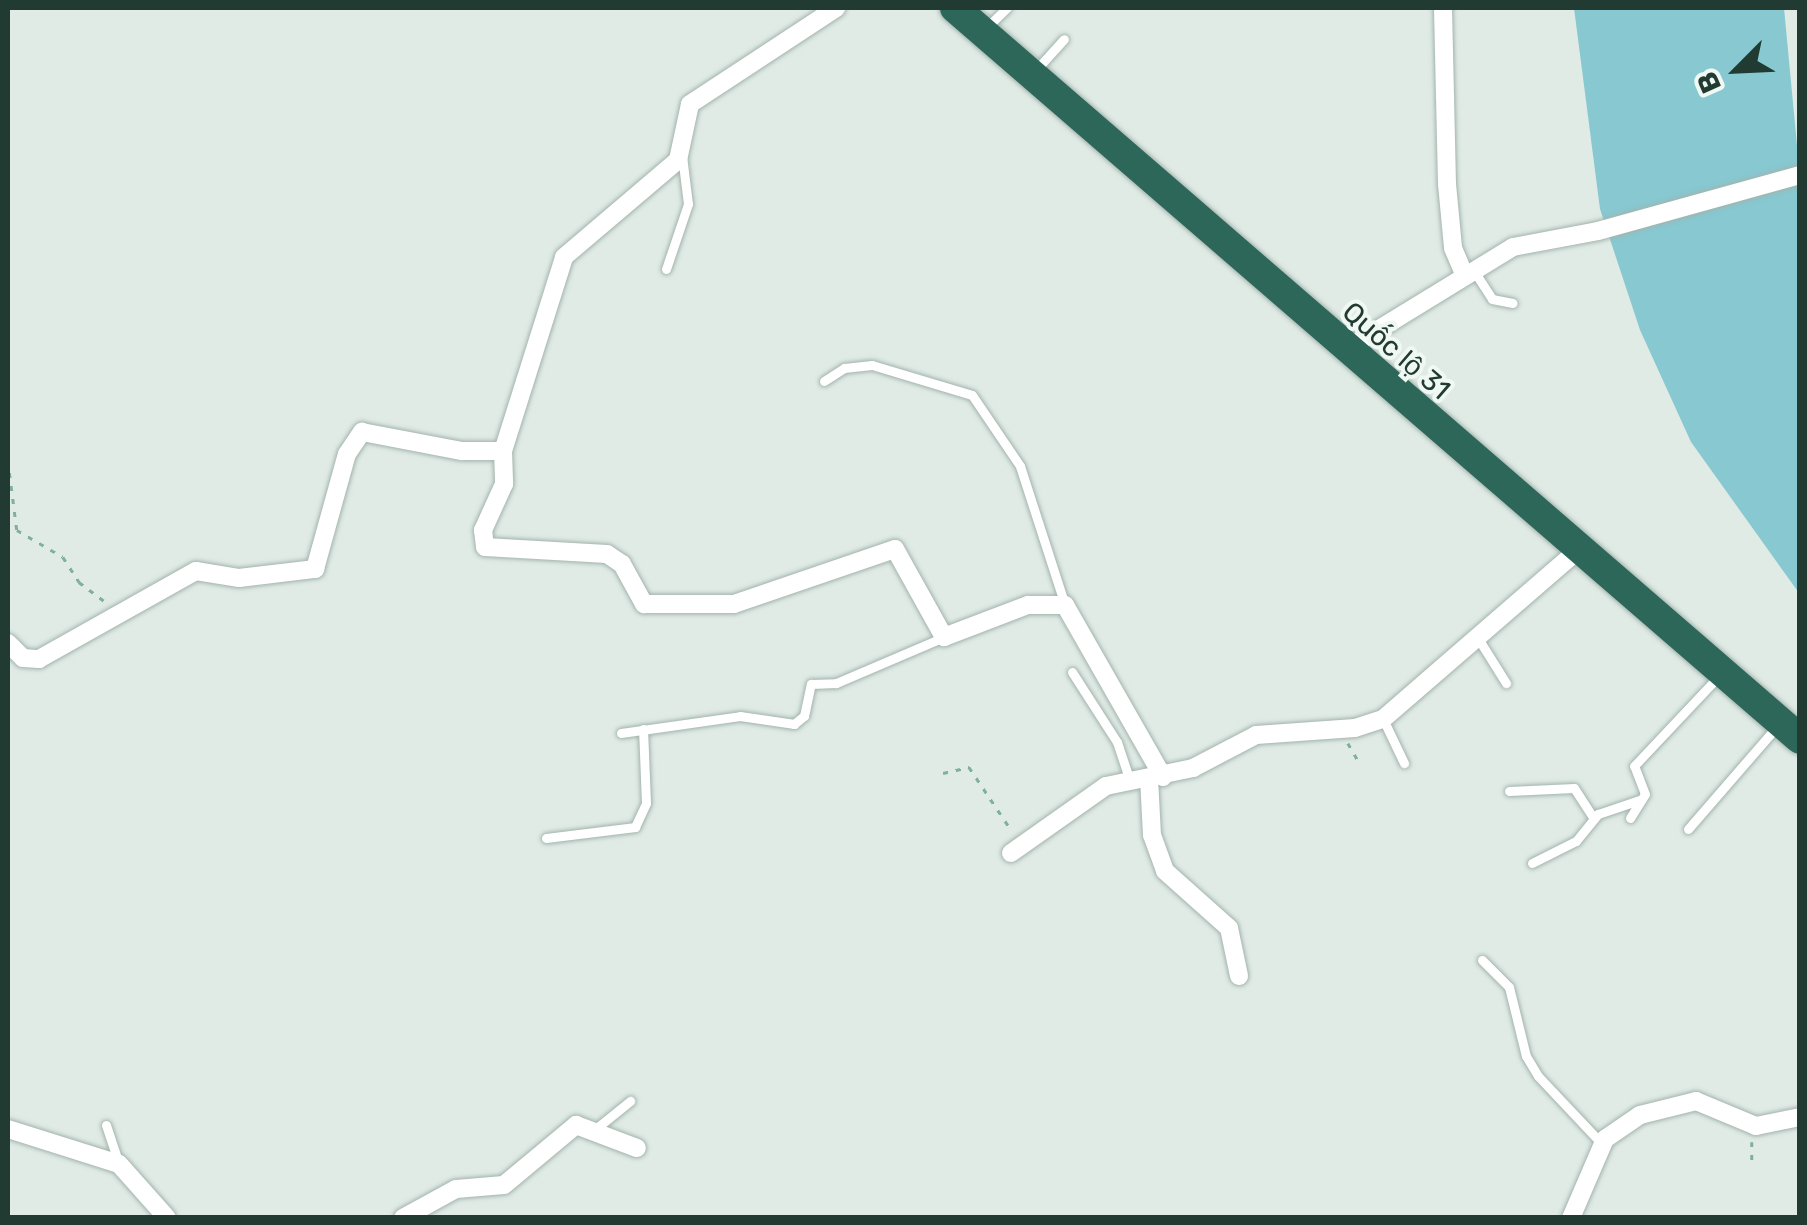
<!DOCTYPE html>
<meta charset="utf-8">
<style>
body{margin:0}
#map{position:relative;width:1807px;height:1225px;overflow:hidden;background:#e0ebe6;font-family:Rubik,sans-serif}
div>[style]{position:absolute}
.water>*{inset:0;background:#87c8d1}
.path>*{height:2.5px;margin-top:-1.25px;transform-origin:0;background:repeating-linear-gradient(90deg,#80af9f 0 5px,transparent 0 13px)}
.roads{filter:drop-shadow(0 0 2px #a3b3ad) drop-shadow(0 0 2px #a3b3ad)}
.lane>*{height:9px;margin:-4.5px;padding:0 4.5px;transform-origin:4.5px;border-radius:4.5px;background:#fff}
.street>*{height:18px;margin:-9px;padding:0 9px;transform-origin:9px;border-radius:9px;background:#fff}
.highway>*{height:30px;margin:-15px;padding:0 15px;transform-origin:15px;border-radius:15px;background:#2c6759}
span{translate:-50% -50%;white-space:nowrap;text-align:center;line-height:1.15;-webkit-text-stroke:8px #f0f8f4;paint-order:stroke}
.street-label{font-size:28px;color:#213b33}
.frame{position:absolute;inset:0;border:10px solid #213b33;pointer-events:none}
.north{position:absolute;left:1687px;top:20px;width:100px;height:100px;-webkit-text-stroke:8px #f0f8f4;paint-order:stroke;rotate:246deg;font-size:28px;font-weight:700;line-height:40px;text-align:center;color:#213b33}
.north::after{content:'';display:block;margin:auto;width:35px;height:45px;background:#213b33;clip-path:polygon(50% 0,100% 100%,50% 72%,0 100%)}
</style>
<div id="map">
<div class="water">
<i style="clip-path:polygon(1574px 8px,1784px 8px,1800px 177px,1799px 593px,1691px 442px,1640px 330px,1600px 209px)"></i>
</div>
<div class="path">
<i style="left:8px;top:460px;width:71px;rotate:82.7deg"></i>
<i style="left:17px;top:530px;width:53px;rotate:30.4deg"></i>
<i style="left:63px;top:557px;width:30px;rotate:57deg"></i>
<i style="left:79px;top:582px;width:35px;rotate:37deg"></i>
<i style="left:1348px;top:743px;width:22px;rotate:60deg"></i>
<i style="left:943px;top:773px;width:27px;rotate:-13deg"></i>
<i style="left:969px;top:767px;width:77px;rotate:56.1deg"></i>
<i style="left:1752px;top:1142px;width:21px;rotate:90deg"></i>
</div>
<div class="roads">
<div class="lane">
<i style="left:987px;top:27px;width:28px;rotate:-44deg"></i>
<i style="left:1035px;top:71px;width:43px;rotate:-47.8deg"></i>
<i style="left:666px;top:269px;width:69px;rotate:-71.3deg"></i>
<i style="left:688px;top:204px;width:48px;rotate:-97.1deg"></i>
<i style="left:1474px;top:271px;width:33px;rotate:57deg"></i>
<i style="left:1492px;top:299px;width:21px;rotate:11deg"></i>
<i style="left:824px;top:381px;width:24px;rotate:-33deg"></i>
<i style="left:844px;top:368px;width:28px;rotate:-6deg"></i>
<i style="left:872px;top:365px;width:104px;rotate:16.7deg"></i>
<i style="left:972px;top:395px;width:86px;rotate:55.9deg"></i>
<i style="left:1020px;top:466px;width:146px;rotate:72.1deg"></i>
<i style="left:1479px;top:640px;width:51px;rotate:57.9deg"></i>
<i style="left:1072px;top:672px;width:83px;rotate:57.3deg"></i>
<i style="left:1117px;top:742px;width:41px;rotate:71.6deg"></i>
<i style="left:1383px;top:719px;width:49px;rotate:64.5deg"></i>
<i style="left:621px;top:733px;width:120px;rotate:-8.1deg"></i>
<i style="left:740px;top:716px;width:55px;rotate:8.4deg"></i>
<i style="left:794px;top:724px;width:13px;rotate:-39deg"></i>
<i style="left:804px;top:716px;width:33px;rotate:-78deg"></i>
<i style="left:811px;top:684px;width:25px;rotate:-2deg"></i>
<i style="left:836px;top:683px;width:117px;rotate:-23.1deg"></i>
<i style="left:1509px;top:791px;width:65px;rotate:-2.6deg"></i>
<i style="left:1574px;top:788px;width:35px;rotate:57deg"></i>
<i style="left:1630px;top:818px;width:28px;rotate:-58deg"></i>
<i style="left:1645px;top:794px;width:30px;rotate:-111deg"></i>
<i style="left:1634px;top:766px;width:122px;rotate:-46.7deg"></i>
<i style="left:1688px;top:829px;width:138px;rotate:-49.1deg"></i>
<i style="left:546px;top:838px;width:90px;rotate:-7deg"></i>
<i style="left:635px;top:827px;width:26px;rotate:-65deg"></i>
<i style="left:646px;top:803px;width:74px;rotate:-92.3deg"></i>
<i style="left:1532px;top:863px;width:49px;rotate:-26.6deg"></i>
<i style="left:1576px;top:841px;width:35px;rotate:-51deg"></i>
<i style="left:1598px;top:814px;width:46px;rotate:-18.8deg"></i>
<i style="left:1482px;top:960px;width:38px;rotate:45deg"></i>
<i style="left:1509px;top:987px;width:71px;rotate:76.2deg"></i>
<i style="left:1526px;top:1056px;width:23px;rotate:59deg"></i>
<i style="left:1538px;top:1076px;width:95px;rotate:46.7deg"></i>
<i style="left:106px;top:1125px;width:41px;rotate:71.6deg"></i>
<i style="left:593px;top:1131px;width:48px;rotate:-39deg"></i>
</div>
<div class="street">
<i style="left:1443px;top:8px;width:176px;rotate:88.7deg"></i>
<i style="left:1447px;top:184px;width:64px;rotate:84.6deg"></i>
<i style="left:1453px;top:248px;width:28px;rotate:67deg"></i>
<i style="left:1345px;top:350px;width:197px;rotate:-31.5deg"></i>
<i style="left:1513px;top:247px;width:86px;rotate:-10.7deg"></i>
<i style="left:1598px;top:231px;width:210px;rotate:-15.5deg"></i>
<i style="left:503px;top:451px;width:33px;rotate:88deg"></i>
<i style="left:504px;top:484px;width:51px;rotate:114.5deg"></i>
<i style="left:483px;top:530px;width:17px;rotate:83deg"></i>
<i style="left:485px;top:547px;width:122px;rotate:3.3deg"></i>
<i style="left:607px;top:554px;width:18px;rotate:34deg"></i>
<i style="left:622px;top:564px;width:46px;rotate:61.2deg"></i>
<i style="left:644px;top:604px;width:90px"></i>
<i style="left:734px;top:604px;width:170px;rotate:-18.9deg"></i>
<i style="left:895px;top:549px;width:101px;rotate:60.9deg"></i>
<i style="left:944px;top:637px;width:90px;rotate:-20.9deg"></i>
<i style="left:1028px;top:605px;width:37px"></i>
<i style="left:1065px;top:605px;width:198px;rotate:60.3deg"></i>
<i style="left:8px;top:643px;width:21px;rotate:45deg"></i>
<i style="left:23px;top:658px;width:16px;rotate:4deg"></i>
<i style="left:39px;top:659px;width:180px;rotate:-29.3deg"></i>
<i style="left:196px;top:571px;width:44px;rotate:9.2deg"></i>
<i style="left:239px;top:578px;width:77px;rotate:-6.8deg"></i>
<i style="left:315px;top:569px;width:119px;rotate:-74.5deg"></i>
<i style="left:347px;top:454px;width:27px;rotate:-56deg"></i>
<i style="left:362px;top:432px;width:102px;rotate:10.8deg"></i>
<i style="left:462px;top:451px;width:41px"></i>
<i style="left:503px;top:451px;width:203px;rotate:-72.5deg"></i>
<i style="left:564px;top:257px;width:150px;rotate:-40.4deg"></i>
<i style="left:678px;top:160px;width:57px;rotate:-77.9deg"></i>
<i style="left:690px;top:104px;width:175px;rotate:-33.3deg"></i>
<i style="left:1149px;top:778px;width:57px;rotate:87deg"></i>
<i style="left:1152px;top:835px;width:38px;rotate:70deg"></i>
<i style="left:1165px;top:871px;width:86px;rotate:41.7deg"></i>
<i style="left:1229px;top:928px;width:49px;rotate:78.2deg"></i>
<i style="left:1011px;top:853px;width:116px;rotate:-35.2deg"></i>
<i style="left:1106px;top:786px;width:89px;rotate:-11.7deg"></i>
<i style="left:1193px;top:768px;width:71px;rotate:-27.6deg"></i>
<i style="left:1256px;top:735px;width:99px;rotate:-4deg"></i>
<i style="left:1355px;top:728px;width:29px;rotate:-18deg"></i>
<i style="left:1383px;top:719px;width:258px;rotate:-40.9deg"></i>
<i style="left:8px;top:1129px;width:116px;rotate:17.5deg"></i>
<i style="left:119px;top:1164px;width:72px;rotate:48.4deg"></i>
<i style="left:403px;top:1218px;width:60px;rotate:-28.7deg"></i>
<i style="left:456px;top:1189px;width:48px;rotate:-4.8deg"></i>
<i style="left:504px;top:1185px;width:94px;rotate:-39.8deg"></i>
<i style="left:576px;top:1125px;width:65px;rotate:20.7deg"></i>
<i style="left:1571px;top:1218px;width:86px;rotate:-66.7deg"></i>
<i style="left:1605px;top:1139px;width:42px;rotate:-34.4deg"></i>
<i style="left:1640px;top:1115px;width:58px;rotate:-14deg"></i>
<i style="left:1696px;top:1101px;width:65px;rotate:22.6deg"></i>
<i style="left:1756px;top:1126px;width:45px;rotate:-11.6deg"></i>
</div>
<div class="highway">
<i style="left:955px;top:8px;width:1117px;rotate:40.86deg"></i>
</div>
</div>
<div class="street-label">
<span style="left:1396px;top:351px;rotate:41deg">Quốc lộ 31</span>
</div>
<div class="frame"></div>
<div class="north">B</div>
</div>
